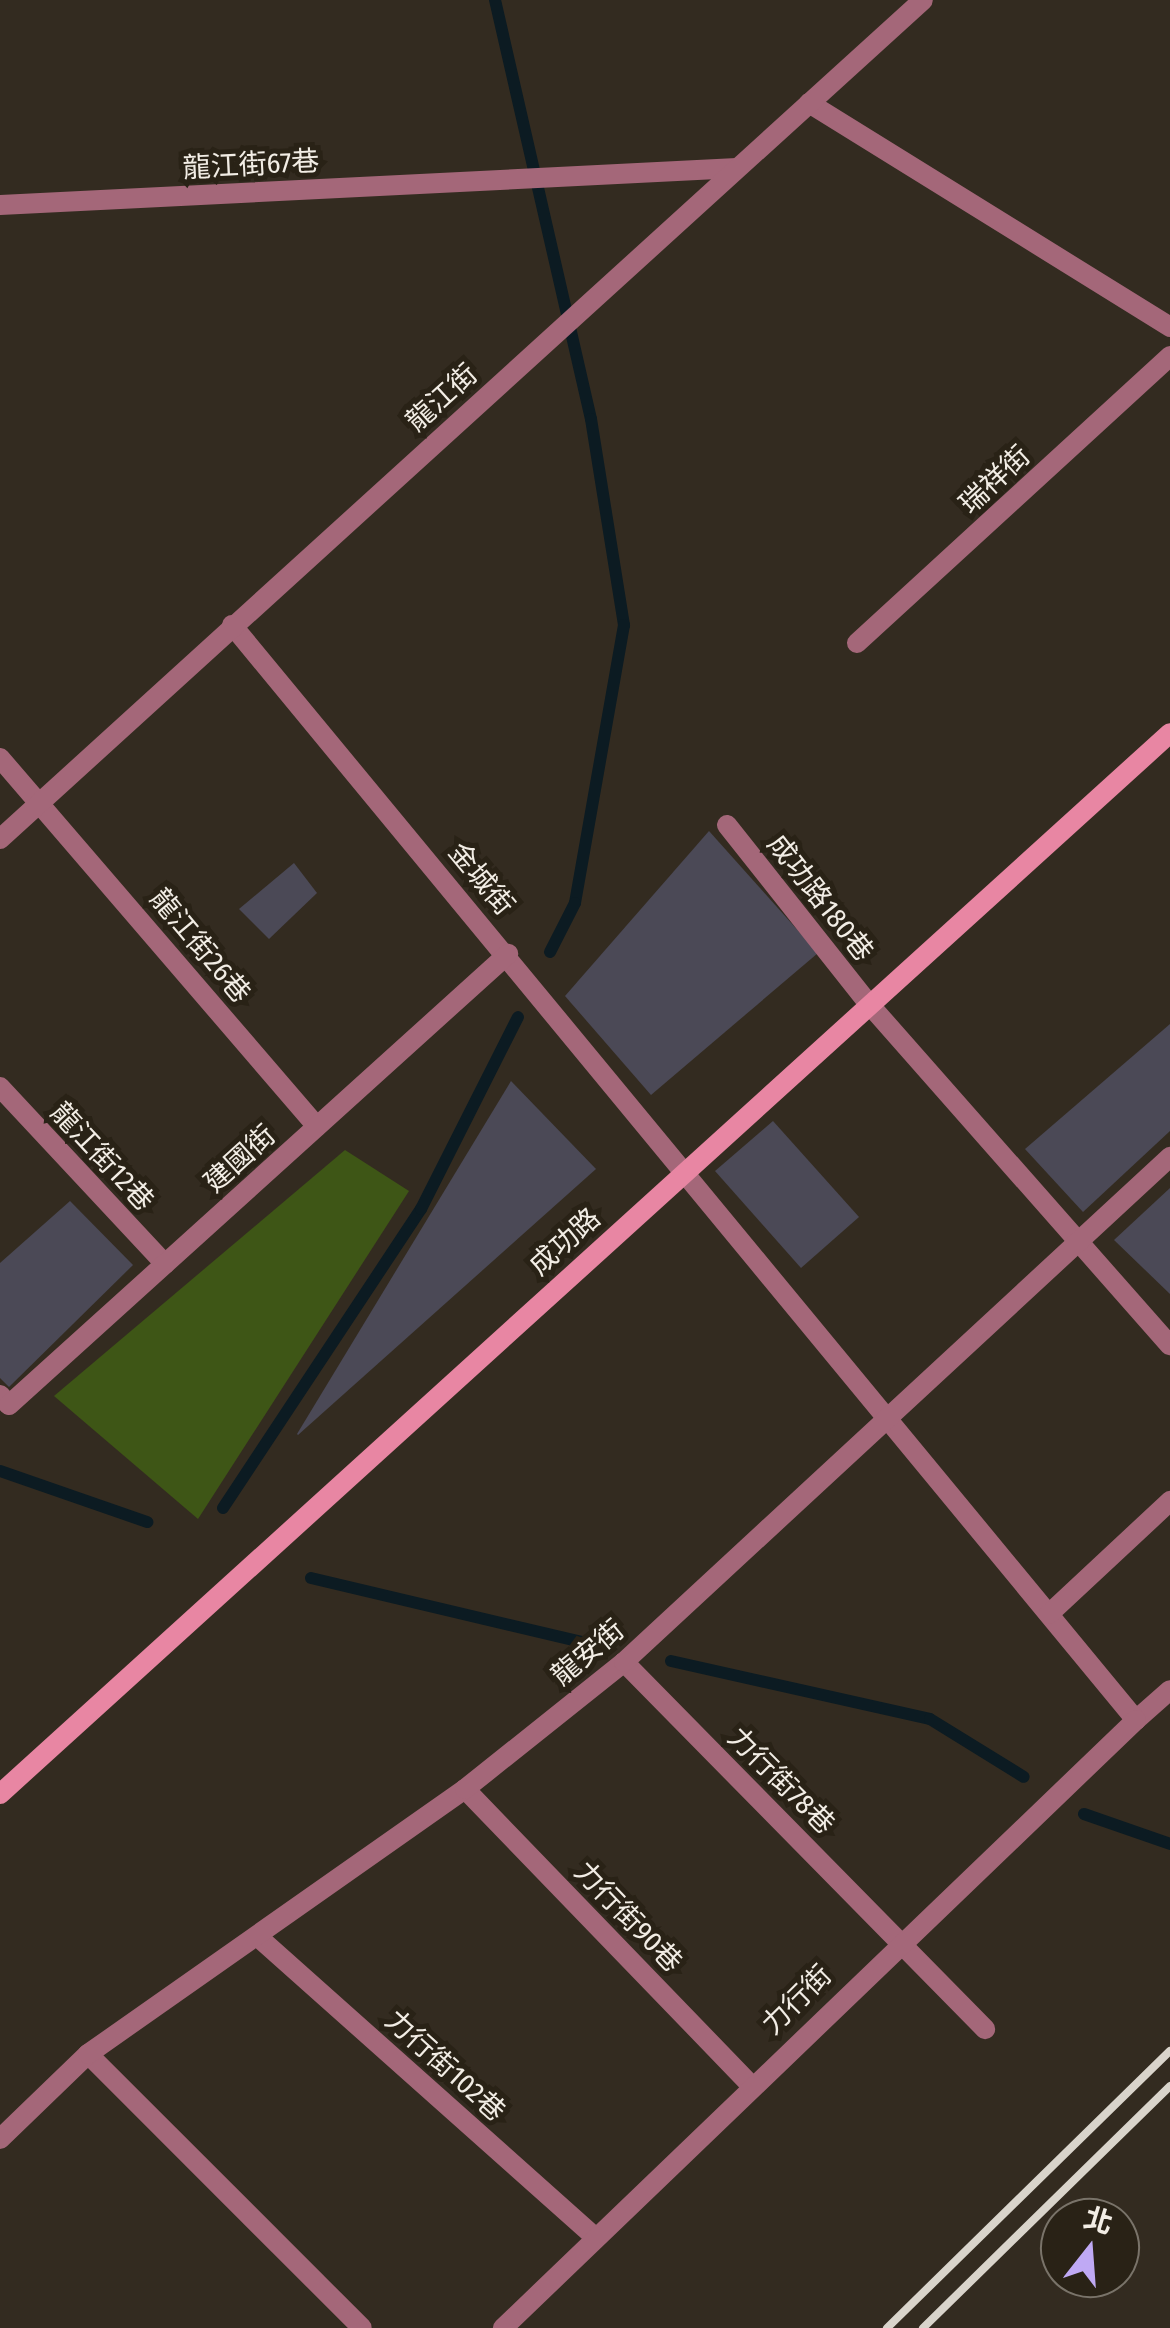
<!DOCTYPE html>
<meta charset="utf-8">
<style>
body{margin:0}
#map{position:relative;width:1170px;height:2328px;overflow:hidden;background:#332b20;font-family:"Fira Sans Condensed","Noto Sans TC",sans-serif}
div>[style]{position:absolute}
.green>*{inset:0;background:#3e5616}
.stream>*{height:12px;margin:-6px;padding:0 6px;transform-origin:6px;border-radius:6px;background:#0c1b22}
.building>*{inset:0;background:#4b4956}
.lane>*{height:20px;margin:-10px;padding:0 10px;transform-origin:10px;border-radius:10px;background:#a46779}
.street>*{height:20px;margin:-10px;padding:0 10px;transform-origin:10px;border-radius:10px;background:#a46779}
.secondary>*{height:20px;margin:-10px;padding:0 10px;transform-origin:10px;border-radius:10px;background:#e886a3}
.rail>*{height:8px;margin:-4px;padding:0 4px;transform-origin:4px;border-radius:4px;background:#d9d4cb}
span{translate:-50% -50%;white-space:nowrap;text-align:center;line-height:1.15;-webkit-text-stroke:10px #292216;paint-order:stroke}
.street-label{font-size:28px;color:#f2ede5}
.north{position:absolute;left:1040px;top:2198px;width:100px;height:100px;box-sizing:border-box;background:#292216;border:2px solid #797369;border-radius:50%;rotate:17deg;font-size:28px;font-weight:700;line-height:40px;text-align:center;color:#f2ede5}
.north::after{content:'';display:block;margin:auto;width:35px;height:45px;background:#bfa9f4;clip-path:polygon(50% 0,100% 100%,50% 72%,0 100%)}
</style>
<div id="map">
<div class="green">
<i style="clip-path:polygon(345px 1150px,409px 1191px,198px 1519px,54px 1396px)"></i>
</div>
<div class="stream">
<i style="left:495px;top:0;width:430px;rotate:77.1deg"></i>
<i style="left:591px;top:419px;width:209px;rotate:80.9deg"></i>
<i style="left:624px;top:625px;width:282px;rotate:100deg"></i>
<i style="left:575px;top:903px;width:55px;rotate:117deg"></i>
<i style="left:0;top:1471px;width:156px;rotate:19.1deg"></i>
<i style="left:223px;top:1508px;width:359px;rotate:-56.5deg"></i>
<i style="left:421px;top:1209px;width:215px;rotate:-63.2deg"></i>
<i style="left:311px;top:1578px;width:292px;rotate:13.3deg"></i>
<i style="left:671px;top:1661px;width:265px;rotate:12.6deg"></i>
<i style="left:930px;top:1719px;width:110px;rotate:31.7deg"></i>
<i style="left:1084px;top:1814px;width:91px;rotate:19.2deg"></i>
</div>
<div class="building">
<i style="clip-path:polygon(709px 831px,818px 953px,651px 1095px,565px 996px)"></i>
<i style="clip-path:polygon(294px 863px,317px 893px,269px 939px,239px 909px)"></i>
<i style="clip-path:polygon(1170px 1024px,1170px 1131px,1083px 1212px,1025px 1149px)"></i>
<i style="clip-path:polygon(511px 1081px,596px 1169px,298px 1435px,297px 1434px)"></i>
<i style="clip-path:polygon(773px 1121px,859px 1217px,801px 1268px,715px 1171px)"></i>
<i style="clip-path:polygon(1170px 1188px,1170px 1294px,1114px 1240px)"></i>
<i style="clip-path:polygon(70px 1201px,133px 1265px,9px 1387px,0 1378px,0 1263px)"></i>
</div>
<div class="lane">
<i style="left:809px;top:103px;width:425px;rotate:31.8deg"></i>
<i style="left:0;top:205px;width:738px;rotate:-2.87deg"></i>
<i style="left:0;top:758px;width:486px;rotate:49.3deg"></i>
<i style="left:727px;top:825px;width:228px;rotate:51.6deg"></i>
<i style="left:869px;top:1004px;width:455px;rotate:48.6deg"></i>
<i style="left:0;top:1087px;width:242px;rotate:47deg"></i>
<i style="left:624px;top:1662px;width:515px;rotate:45.47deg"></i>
<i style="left:1136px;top:1720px;width:45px;rotate:-41.4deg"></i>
<i style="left:465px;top:1789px;width:410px;rotate:46deg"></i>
<i style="left:257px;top:1936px;width:453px;rotate:41.7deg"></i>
<i style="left:88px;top:2054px;width:387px;rotate:45deg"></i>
</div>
<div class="street">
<i style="left:232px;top:625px;width:1420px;rotate:50.46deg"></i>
<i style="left:1136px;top:1720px;width:878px;rotate:136.15deg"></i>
<i style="left:857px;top:643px;width:425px;rotate:-42.5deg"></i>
<i style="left:0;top:839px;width:1247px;rotate:-42.27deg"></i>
<i style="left:0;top:1395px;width:13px;rotate:48deg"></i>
<i style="left:9px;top:1405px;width:673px;rotate:-42.11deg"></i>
<i style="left:1049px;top:1614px;width:166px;rotate:-43deg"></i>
<i style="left:0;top:2139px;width:122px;rotate:-44deg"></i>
<i style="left:88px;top:2054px;width:461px;rotate:-35.1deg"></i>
<i style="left:465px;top:1789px;width:203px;rotate:-38.6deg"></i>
<i style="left:624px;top:1662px;width:744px;rotate:-42.77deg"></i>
</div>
<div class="secondary">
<i style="left:0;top:1794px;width:1579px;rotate:-42.2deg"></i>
</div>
<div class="rail">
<i style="left:887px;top:2328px;width:396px;rotate:-44.4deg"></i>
<i style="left:923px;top:2328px;width:346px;rotate:-44.4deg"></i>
</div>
<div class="street-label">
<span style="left:251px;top:165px;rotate:-3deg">龍江街67巷</span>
<span style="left:442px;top:398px;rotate:-42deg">龍江街</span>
<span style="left:995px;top:480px;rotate:-43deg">瑞祥街</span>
<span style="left:481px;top:879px;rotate:50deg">金城街</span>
<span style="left:820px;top:898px;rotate:52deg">成功路180巷</span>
<span style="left:200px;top:946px;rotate:50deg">龍江街26巷</span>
<span style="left:102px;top:1157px;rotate:47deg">龍江街12巷</span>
<span style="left:240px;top:1159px;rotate:-42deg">建國街</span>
<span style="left:565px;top:1242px;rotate:-42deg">成功路</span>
<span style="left:588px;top:1653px;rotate:-40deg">龍安街</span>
<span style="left:781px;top:1781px;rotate:45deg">力行街78巷</span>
<span style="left:628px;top:1917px;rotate:46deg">力行街90巷</span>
<span style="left:797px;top:2000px;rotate:-45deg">力行街</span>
<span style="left:445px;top:2066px;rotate:42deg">力行街102巷</span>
</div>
<div class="north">北</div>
</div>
